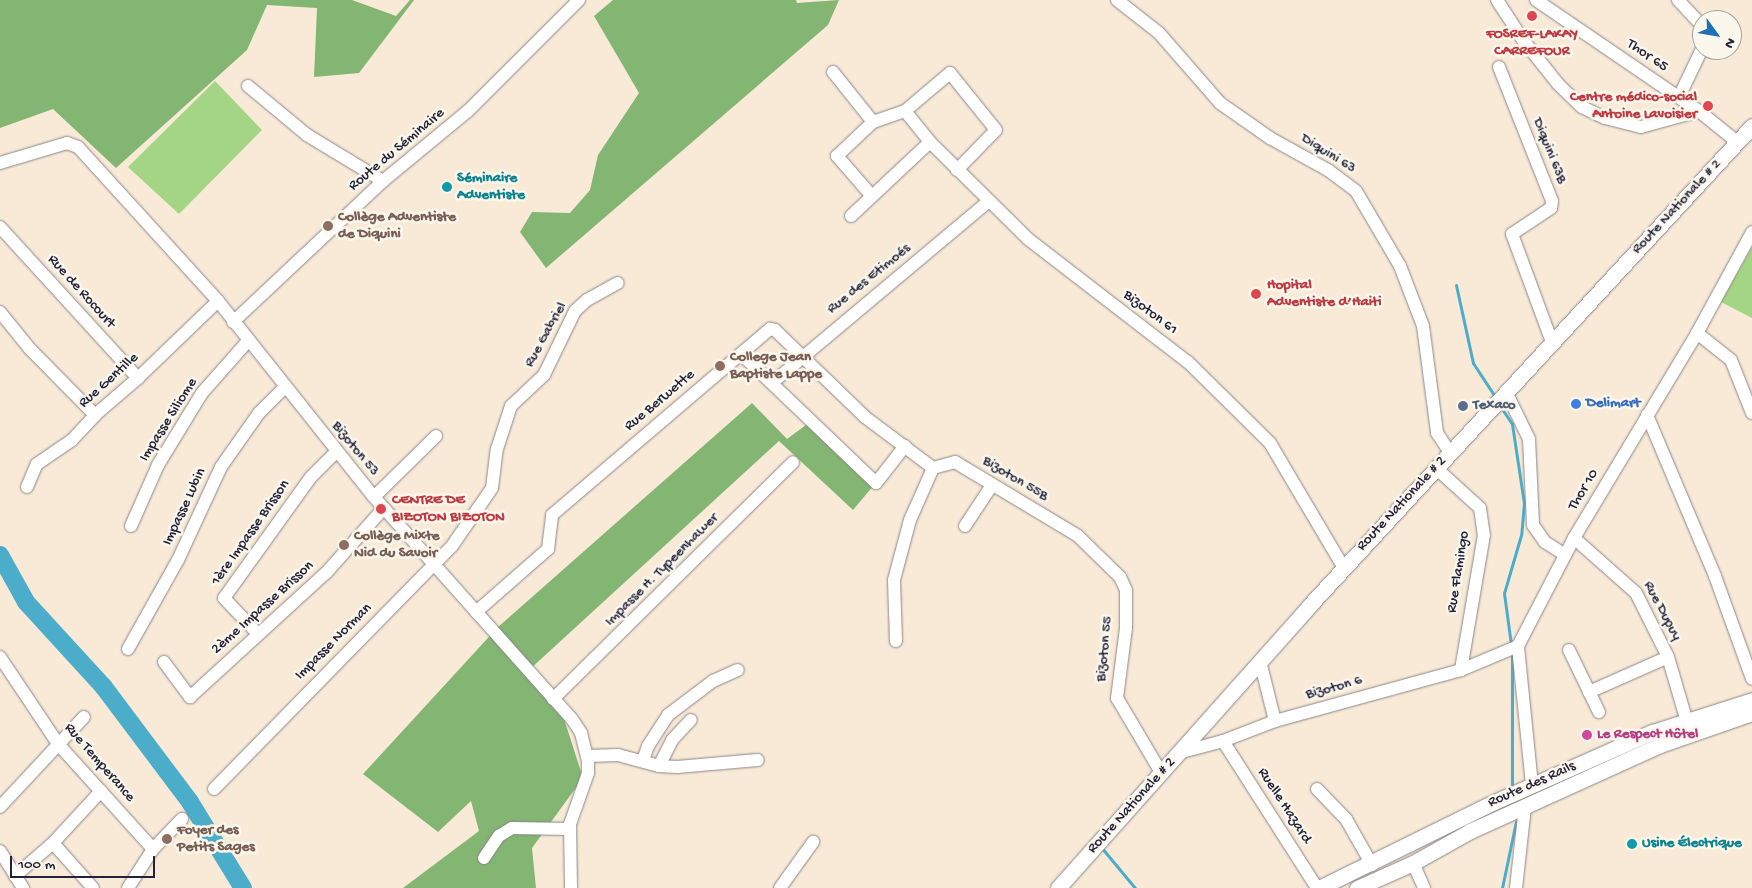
<!DOCTYPE html>
<meta charset="utf-8">
<style>
body{margin:0}
#map{position:relative;width:1752px;height:888px;overflow:hidden;background:#f8ead7;font-family:"Gochi Hand",sans-serif}
div>[style]{position:absolute}
.green>*{inset:0;background:#a4d584}
.forest>*{inset:0;background:#83b672}
.stream>*{height:3px;margin:-1.5px;padding:0 1.5px;transform-origin:1.5px;border-radius:1.5px;background:#4cadcb}
.river>*{height:18px;margin:-9px;padding:0 9px;transform-origin:9px;border-radius:9px;background:#4cadcb}
.roads{filter:drop-shadow(0 0 1px #8d8689) drop-shadow(0 0 1px #8d8689)}
.minor>*{height:12px;margin:-6px;padding:0 6px;transform-origin:6px;border-radius:6px;background:#fff}
.major>*{height:15px;margin:-7.5px;padding:0 7.5px;transform-origin:7.5px;border-radius:7.5px;background:#fff}
.dots>*{width:14px;height:14px;translate:-50% -50%;box-sizing:border-box;border:2px solid #fbf7ec;border-radius:50%}
span{translate:-50% -50%;white-space:nowrap;text-align:center;line-height:1.15;-webkit-text-stroke:5px #fbf7ec;paint-order:stroke}
.health-label{font-size:15px;color:#be3a42;font-weight:700}
.right{translate:-100% -50%;text-align:right}
.left{translate:0 -50%;text-align:left}
.street-label{font-size:15px;color:#22223b}
.culture-label{font-size:15px;color:#0d838f;font-weight:700}
.education-label{font-size:15px;color:#785e54;font-weight:700}
.shop-label{font-size:15px;color:#366cbe;font-weight:700}
.service-label{font-size:15px;color:#4e5e75;font-weight:700}
.hotel-label{font-size:15px;color:#b23c85;font-weight:700}
.north{position:absolute;left:1692px;top:10px;width:50px;height:50px;box-sizing:border-box;background:#fbf7ec;border:1px solid #a4a2a5;border-radius:50%;rotate:122deg;font-size:14px;font-weight:700;line-height:20px;text-align:center;color:#22223b}
.north::after{content:'';display:block;margin:auto;width:18px;height:22px;background:#1f6fb2;clip-path:polygon(50% 0,100% 100%,50% 72%,0 100%)}
.scale{position:absolute;left:10px;top:856px;width:145px;height:22px;box-sizing:border-box;border:2px solid #22223b;border-top:0;padding-left:6px;font-size:15px;line-height:18px;white-space:nowrap;color:#22223b;-webkit-text-stroke:4px #fbf7ec;paint-order:stroke}
</style>
<div id="map">
<div class="green">
<i style="clip-path:polygon(215px 81px,262px 130px,179px 214px,128px 167px)"></i>
<i style="clip-path:polygon(1752px 247px,1752px 318px,1721px 302px)"></i>
</div>
<div class="forest">
<i style="clip-path:polygon(0 0,352px 0,396px 16px,410px 0,414px 0,359px 73px,314px 77px,317px 8px,267px 5px,247px 50px,116px 168px,53px 109px,0 128px)"></i>
<i style="clip-path:polygon(613px 0,796px 0,797px 3px,839px 0,828px 25px,546px 268px,520px 232px,532px 212px,570px 213px,590px 190px,598px 155px,639px 93px,594px 16px)"></i>
<i style="clip-path:polygon(752px 403px,787px 439px,810px 422px,874px 485px,853px 510px,779px 441px,529px 670px,559px 703px,583px 778px,532px 848px,536px 888px,403px 888px,479px 831px,471px 801px,438px 832px,363px 774px,498px 627px)"></i>
</div>
<div class="stream">
<i style="left:1456px;top:285px;width:80px;rotate:77.7deg"></i>
<i style="left:1473px;top:363px;width:42px;rotate:56.7deg"></i>
<i style="left:1500px;top:406px;width:22px;rotate:56deg"></i>
<i style="left:1512px;top:424px;width:80px;rotate:81.4deg"></i>
<i style="left:1524px;top:503px;width:32px;rotate:95deg"></i>
<i style="left:1521px;top:535px;width:60px;rotate:106.3deg"></i>
<i style="left:1504px;top:593px;width:52px;rotate:82.3deg"></i>
<i style="left:1512px;top:651px;width:134px;rotate:90deg"></i>
<i style="left:1101px;top:847px;width:53px;rotate:50.3deg"></i>
<i style="left:1502px;top:888px;width:68px;rotate:-78.2deg"></i>
</div>
<div class="river">
<i style="left:0;top:555px;width:54px;rotate:61deg"></i>
<i style="left:26px;top:602px;width:114px;rotate:47.5deg"></i>
<i style="left:103px;top:686px;width:145px;rotate:53.1deg"></i>
<i style="left:190px;top:802px;width:101px;rotate:58.4deg"></i>
</div>
<div class="roads">
<div class="minor">
<i style="left:1117px;top:0;width:53px;rotate:38.2deg"></i>
<i style="left:1159px;top:33px;width:93px;rotate:48.9deg"></i>
<i style="left:1220px;top:103px;width:61px;rotate:35deg"></i>
<i style="left:1270px;top:138px;width:66px;rotate:28.9deg"></i>
<i style="left:1328px;top:170px;width:35px;rotate:37deg"></i>
<i style="left:1356px;top:191px;width:87px;rotate:59.6deg"></i>
<i style="left:1400px;top:266px;width:64px;rotate:69deg"></i>
<i style="left:1423px;top:326px;width:108px;rotate:82.5deg"></i>
<i style="left:1437px;top:433px;width:23px;rotate:56deg"></i>
<i style="left:1497px;top:0;width:48px;rotate:57deg"></i>
<i style="left:1523px;top:40px;width:56px;rotate:51.5deg"></i>
<i style="left:1558px;top:84px;width:33px;rotate:44deg"></i>
<i style="left:1582px;top:107px;width:25px;rotate:26deg"></i>
<i style="left:1605px;top:118px;width:37px;rotate:14deg"></i>
<i style="left:1641px;top:127px;width:60px;rotate:-15.4deg"></i>
<i style="left:1536px;top:0;width:197px;rotate:34.3deg"></i>
<i style="left:1699px;top:111px;width:49px;rotate:39.2deg"></i>
<i style="left:1678px;top:0;width:35px;rotate:47deg"></i>
<i style="left:1499px;top:67px;width:144px;rotate:68.4deg"></i>
<i style="left:1552px;top:201px;width:7px;rotate:98deg"></i>
<i style="left:1551px;top:208px;width:47px;rotate:146.3deg"></i>
<i style="left:1512px;top:234px;width:115px;rotate:69.7deg"></i>
<i style="left:833px;top:72px;width:64px;rotate:51.3deg"></i>
<i style="left:248px;top:86px;width:77px;rotate:39.7deg"></i>
<i style="left:307px;top:135px;width:89px;rotate:31.2deg"></i>
<i style="left:1679px;top:97px;width:53px;rotate:-64.4deg"></i>
<i style="left:905px;top:111px;width:40px;rotate:51deg"></i>
<i style="left:930px;top:142px;width:138px;rotate:44.7deg"></i>
<i style="left:1028px;top:239px;width:202px;rotate:37.6deg"></i>
<i style="left:1188px;top:362px;width:115px;rotate:44.6deg"></i>
<i style="left:1270px;top:443px;width:145px;rotate:59.4deg"></i>
<i style="left:0;top:163px;width:70px;rotate:-16.6deg"></i>
<i style="left:67px;top:143px;width:12px;rotate:20deg"></i>
<i style="left:78px;top:147px;width:208px;rotate:47.7deg"></i>
<i style="left:218px;top:301px;width:251px;rotate:51.5deg"></i>
<i style="left:374px;top:497px;width:297px;rotate:48.3deg"></i>
<i style="left:572px;top:719px;width:17px;rotate:57deg"></i>
<i style="left:581px;top:733px;width:30px;rotate:76deg"></i>
<i style="left:588px;top:762px;width:11px;rotate:90deg"></i>
<i style="left:588px;top:773px;width:54px;rotate:109.4deg"></i>
<i style="left:570px;top:824px;width:64px;rotate:89.1deg"></i>
<i style="left:871px;top:195px;width:52px;rotate:-131.1deg"></i>
<i style="left:837px;top:156px;width:50px;rotate:-43.4deg"></i>
<i style="left:873px;top:122px;width:34px;rotate:-19deg"></i>
<i style="left:905px;top:111px;width:59px;rotate:-40.2deg"></i>
<i style="left:950px;top:73px;width:73px;rotate:51.1deg"></i>
<i style="left:996px;top:130px;width:56px;rotate:134.3deg"></i>
<i style="left:851px;top:216px;width:108px;rotate:-43.1deg"></i>
<i style="left:0;top:227px;width:205px;rotate:47.6deg"></i>
<i style="left:0;top:312px;width:48px;rotate:51deg"></i>
<i style="left:30px;top:349px;width:93px;rotate:45.4deg"></i>
<i style="left:233px;top:322px;width:206px;rotate:-43.2deg"></i>
<i style="left:383px;top:181px;width:110px;rotate:-39.5deg"></i>
<i style="left:468px;top:111px;width:157px;rotate:-45deg"></i>
<i style="left:1697px;top:333px;width:43px;rotate:38.5deg"></i>
<i style="left:1731px;top:360px;width:57px;rotate:68.4deg"></i>
<i style="left:741px;top:354px;width:187px;rotate:43.7deg"></i>
<i style="left:876px;top:483px;width:47px;rotate:-51.9deg"></i>
<i style="left:772px;top:383px;width:283px;rotate:-40deg"></i>
<i style="left:1506px;top:392px;width:52px;rotate:63.9deg"></i>
<i style="left:1529px;top:439px;width:86px;rotate:87.3deg"></i>
<i style="left:1533px;top:525px;width:21px;rotate:55deg"></i>
<i style="left:1545px;top:542px;width:24px;rotate:33deg"></i>
<i style="left:1647px;top:415px;width:175px;rotate:67.1deg"></i>
<i style="left:1715px;top:576px;width:109px;rotate:70.2deg"></i>
<i style="left:1437px;top:469px;width:58px;rotate:42.2deg"></i>
<i style="left:1480px;top:508px;width:27px;rotate:82deg"></i>
<i style="left:1484px;top:535px;width:137px;rotate:99.7deg"></i>
<i style="left:27px;top:487px;width:25px;rotate:-67deg"></i>
<i style="left:37px;top:464px;width:42px;rotate:-34.4deg"></i>
<i style="left:72px;top:440px;width:34px;rotate:-47deg"></i>
<i style="left:95px;top:415px;width:57px;rotate:-40.7deg"></i>
<i style="left:138px;top:378px;width:111px;rotate:-43.9deg"></i>
<i style="left:374px;top:497px;width:87px;rotate:-44.5deg"></i>
<i style="left:131px;top:526px;width:67px;rotate:-66.1deg"></i>
<i style="left:158px;top:465px;width:84px;rotate:-58.6deg"></i>
<i style="left:202px;top:393px;width:69px;rotate:-48.5deg"></i>
<i style="left:965px;top:526px;width:49px;rotate:-56.6deg"></i>
<i style="left:1574px;top:538px;width:83px;rotate:41.6deg"></i>
<i style="left:1636px;top:593px;width:72px;rotate:63.4deg"></i>
<i style="left:1668px;top:657px;width:68px;rotate:73.7deg"></i>
<i style="left:476px;top:612px;width:96px;rotate:-41.2deg"></i>
<i style="left:548px;top:549px;width:34px;rotate:-83deg"></i>
<i style="left:552px;top:515px;width:287px;rotate:-40.5deg"></i>
<i style="left:770px;top:329px;width:5px;rotate:11deg"></i>
<i style="left:775px;top:330px;width:125px;rotate:44deg"></i>
<i style="left:865px;top:417px;width:85px;rotate:36.9deg"></i>
<i style="left:257px;top:633px;width:48px;rotate:-133.3deg"></i>
<i style="left:224px;top:598px;width:149px;rotate:-54.3deg"></i>
<i style="left:311px;top:477px;width:35px;rotate:-45deg"></i>
<i style="left:896px;top:641px;width:61px;rotate:-91.9deg"></i>
<i style="left:894px;top:580px;width:62px;rotate:-75.1deg"></i>
<i style="left:910px;top:520px;width:57px;rotate:-66.1deg"></i>
<i style="left:933px;top:468px;width:23px;rotate:-15deg"></i>
<i style="left:955px;top:462px;width:144px;rotate:31deg"></i>
<i style="left:1078px;top:536px;width:59px;rotate:44.3deg"></i>
<i style="left:1120px;top:577px;width:14px;rotate:65deg"></i>
<i style="left:1126px;top:590px;width:38px;rotate:90deg"></i>
<i style="left:1126px;top:628px;width:71px;rotate:97.3deg"></i>
<i style="left:1117px;top:698px;width:88px;rotate:59.4deg"></i>
<i style="left:128px;top:649px;width:102px;rotate:-60.7deg"></i>
<i style="left:178px;top:560px;width:102px;rotate:-65.2deg"></i>
<i style="left:221px;top:467px;width:66px;rotate:-54.9deg"></i>
<i style="left:259px;top:413px;width:35px;rotate:-45deg"></i>
<i style="left:1569px;top:650px;width:69px;rotate:64.2deg"></i>
<i style="left:0;top:657px;width:106px;rotate:56.2deg"></i>
<i style="left:59px;top:745px;width:140px;rotate:47.9deg"></i>
<i style="left:153px;top:849px;width:46px;rotate:122.7deg"></i>
<i style="left:1260px;top:661px;width:62px;rotate:76deg"></i>
<i style="left:164px;top:662px;width:44px;rotate:53.4deg"></i>
<i style="left:190px;top:697px;width:184px;rotate:-42.4deg"></i>
<i style="left:326px;top:573px;width:87px;rotate:-48.3deg"></i>
<i style="left:1589px;top:692px;width:86px;rotate:-23.9deg"></i>
<i style="left:553px;top:699px;width:337px;rotate:-44.6deg"></i>
<i style="left:1223px;top:741px;width:174px;rotate:57.4deg"></i>
<i style="left:1182px;top:752px;width:42px;rotate:-15deg"></i>
<i style="left:1223px;top:741px;width:56px;rotate:-21deg"></i>
<i style="left:1275px;top:721px;width:193px;rotate:-15.3deg"></i>
<i style="left:1461px;top:670px;width:62px;rotate:-22.8deg"></i>
<i style="left:588px;top:756px;width:30px;rotate:-2deg"></i>
<i style="left:618px;top:755px;width:42px;rotate:15deg"></i>
<i style="left:659px;top:766px;width:18px;rotate:3deg"></i>
<i style="left:677px;top:767px;width:81px;rotate:-4.9deg"></i>
<i style="left:643px;top:760px;width:15px;rotate:-70deg"></i>
<i style="left:648px;top:746px;width:37px;rotate:-57deg"></i>
<i style="left:668px;top:715px;width:56px;rotate:-37.1deg"></i>
<i style="left:713px;top:681px;width:27px;rotate:-24deg"></i>
<i style="left:659px;top:766px;width:30px;rotate:-63deg"></i>
<i style="left:673px;top:739px;width:26px;rotate:-47deg"></i>
<i style="left:1532px;top:785px;width:140px;rotate:-95.8deg"></i>
<i style="left:1518px;top:646px;width:122px;rotate:-62.6deg"></i>
<i style="left:1574px;top:538px;width:239px;rotate:-59deg"></i>
<i style="left:1697px;top:333px;width:115px;rotate:-61.4deg"></i>
<i style="left:214px;top:789px;width:340px;rotate:-45.6deg"></i>
<i style="left:452px;top:546px;width:70px;rotate:-55.4deg"></i>
<i style="left:492px;top:488px;width:39px;rotate:-83deg"></i>
<i style="left:497px;top:449px;width:45px;rotate:-72deg"></i>
<i style="left:511px;top:406px;width:45px;rotate:-43.2deg"></i>
<i style="left:544px;top:375px;width:71px;rotate:-64.2deg"></i>
<i style="left:575px;top:311px;width:16px;rotate:-43deg"></i>
<i style="left:587px;top:300px;width:35px;rotate:-29deg"></i>
<i style="left:1317px;top:789px;width:42px;rotate:46deg"></i>
<i style="left:1346px;top:819px;width:53px;rotate:60.5deg"></i>
<i style="left:0;top:807px;width:123px;rotate:-47deg"></i>
<i style="left:53px;top:843px;width:60px;rotate:48.4deg"></i>
<i style="left:153px;top:849px;width:42px;rotate:-46deg"></i>
<i style="left:0;top:851px;width:44px;rotate:58.1deg"></i>
<i style="left:484px;top:858px;width:27px;rotate:-56deg"></i>
<i style="left:499px;top:836px;width:15px;rotate:-32deg"></i>
<i style="left:512px;top:828px;width:58px;rotate:1deg"></i>
<i style="left:1413px;top:863px;width:27px;rotate:66deg"></i>
<i style="left:15px;top:876px;width:50px;rotate:-41deg"></i>
<i style="left:53px;top:843px;width:71px;rotate:-47.3deg"></i>
<i style="left:780px;top:888px;width:57px;rotate:-54.3deg"></i>
<i style="left:1516px;top:888px;width:82px;rotate:-83.7deg"></i>
</div>
<div class="major">
<i style="left:1058px;top:888px;width:378px;rotate:-48.3deg"></i>
<i style="left:1309px;top:606px;width:653px;rotate:-47.3deg"></i>
<i style="left:1319px;top:888px;width:195px;rotate:-26.2deg"></i>
<i style="left:1494px;top:802px;width:173px;rotate:-23.9deg"></i>
<i style="left:1652px;top:732px;width:105px;rotate:-17.7deg"></i>
<i style="left:1357px;top:888px;width:61px;rotate:-24.1deg"></i>
<i style="left:1413px;top:863px;width:65px;rotate:-29.3deg"></i>
<i style="left:1470px;top:831px;width:209px;rotate:-24.4deg"></i>
<i style="left:1660px;top:745px;width:97px;rotate:-19.2deg"></i>
</div>
</div>
<div class="dots">
<i style="left:1532px;top:16px;background:#e0444e"></i>
<i style="left:1708px;top:106px;background:#e0444e"></i>
<i style="left:447px;top:187px;background:#0f9aa8"></i>
<i style="left:328px;top:226px;background:#8d6e63"></i>
<i style="left:1256px;top:294px;background:#e0444e"></i>
<i style="left:720px;top:366px;background:#8d6e63"></i>
<i style="left:1576px;top:404px;background:#3f7fe0"></i>
<i style="left:1463px;top:406px;background:#5c6f8a"></i>
<i style="left:381px;top:509px;background:#e0444e"></i>
<i style="left:344px;top:545px;background:#8d6e63"></i>
<i style="left:1587px;top:735px;background:#d1479c"></i>
<i style="left:167px;top:839px;background:#8d6e63"></i>
<i style="left:1632px;top:844px;background:#0f9aa8"></i>
</div>
<div class="health-label">
<span style="left:1532px;top:43px">FOSREF-LAKAY<br>CARREFOUR</span>
<span class="right" style="left:1697px;top:106px">Centre médico-social<br>Antoine Lavoisier</span>
<span class="left" style="left:1267px;top:294px">Hopital<br>Adventiste d’Haiti</span>
<span class="left" style="left:392px;top:509px">CENTRE DE<br>BIZOTON BIZOTON</span>
</div>
<div class="street-label">
<span style="left:1647px;top:56px;rotate:34deg">Thor 65</span>
<span style="left:397px;top:150px;rotate:-40deg">Route du Séminaire</span>
<span style="left:1549px;top:151px;rotate:68deg">Diquini 63B</span>
<span style="left:1328px;top:154px;rotate:32deg">Diquini 63</span>
<span style="left:1677px;top:207px;rotate:-47deg">Route Nationale # 2</span>
<span style="left:869px;top:279px;rotate:-39deg">Rue des Etimoés</span>
<span style="left:81px;top:292px;rotate:48deg">Rue de Rocourt</span>
<span style="left:1150px;top:313px;rotate:37deg">Bizoton 61</span>
<span style="left:546px;top:335px;rotate:-61deg">Rue Gabriel</span>
<span style="left:109px;top:381px;rotate:-42deg">Rue Gentille</span>
<span style="left:660px;top:401px;rotate:-40deg">Rue Berwette</span>
<span style="left:169px;top:420px;rotate:-58deg">Impasse Siliome</span>
<span style="left:355px;top:449px;rotate:51deg">Bizoton 53</span>
<span style="left:1015px;top:479px;rotate:31deg">Bizoton 55B</span>
<span style="left:1584px;top:490px;rotate:-59deg">Thor 10</span>
<span style="left:1402px;top:504px;rotate:-47deg">Route Nationale # 2</span>
<span style="left:185px;top:507px;rotate:-65deg">Impasse Lubin</span>
<span style="left:251px;top:533px;rotate:-55deg">1ère Impasse Brisson</span>
<span style="left:662px;top:570px;rotate:-45deg">Impasse H. Typeenhawer</span>
<span style="left:1459px;top:572px;rotate:-81deg">Rue Flamingo</span>
<span style="left:263px;top:608px;rotate:-42deg">2ème Impasse Brisson</span>
<span style="left:1662px;top:611px;rotate:62deg">Rue Dupuy</span>
<span style="left:334px;top:642px;rotate:-45deg">Impasse Norman</span>
<span style="left:1105px;top:649px;rotate:-84deg">Bizoton 55</span>
<span style="left:1334px;top:688px;rotate:-15deg">Bizoton 6</span>
<span style="left:99px;top:763px;rotate:49deg">Rue Temperance</span>
<span style="left:1532px;top:785px;rotate:-24deg">Route des Rails</span>
<span style="left:1132px;top:806px;rotate:-48deg">Route Nationale # 2</span>
<span style="left:1284px;top:806px;rotate:57deg">Ruelle Hazard</span>
</div>
<div class="culture-label">
<span class="left" style="left:457px;top:187px">Séminaire<br>Adventiste</span>
<span class="left" style="left:1642px;top:844px">Usine Électrique</span>
</div>
<div class="education-label">
<span class="left" style="left:338px;top:226px">Collège Adventiste<br>de Diquini</span>
<span class="left" style="left:730px;top:366px">College Jean<br>Baptiste Lappe</span>
<span class="left" style="left:354px;top:545px">Collège Mixte<br>Nid du Savoir</span>
<span class="left" style="left:177px;top:839px">Foyer des<br>Petits Sages</span>
</div>
<div class="shop-label">
<span class="left" style="left:1586px;top:404px">Delimart</span>
</div>
<div class="service-label">
<span class="left" style="left:1473px;top:406px">Texaco</span>
</div>
<div class="hotel-label">
<span class="left" style="left:1597px;top:735px">Le Respect Hôtel</span>
</div>
<div class="north">N</div>
<div class="scale">100 m</div>
</div>
